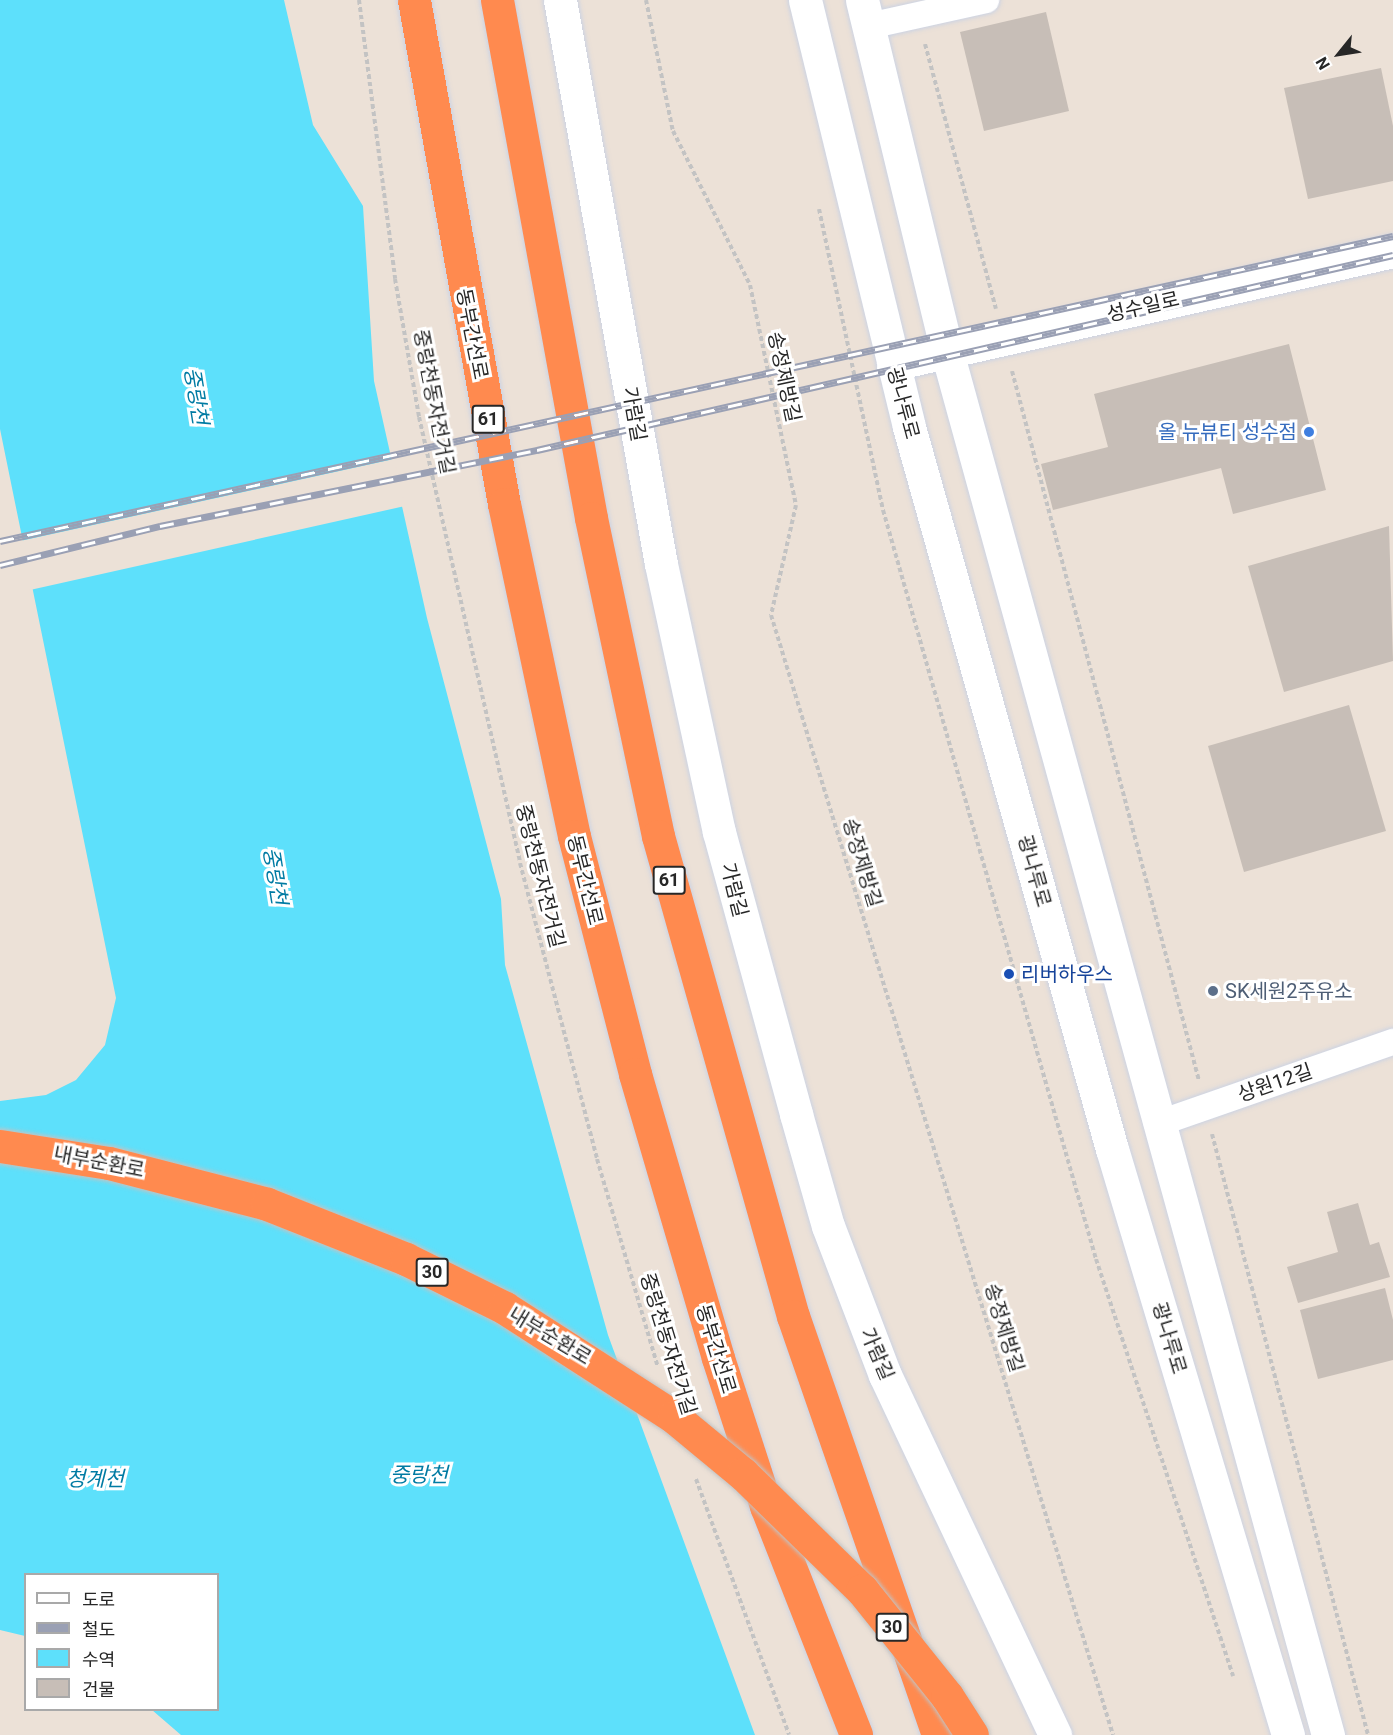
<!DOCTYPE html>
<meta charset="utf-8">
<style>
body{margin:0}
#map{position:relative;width:1393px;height:1735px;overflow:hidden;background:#ece1d7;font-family:Roboto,"Noto Sans KR",sans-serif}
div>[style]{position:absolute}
.water>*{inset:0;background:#5de0fb}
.pier>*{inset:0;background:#ece1d7}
.building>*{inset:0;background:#c7beb7}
.path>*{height:4px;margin-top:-2px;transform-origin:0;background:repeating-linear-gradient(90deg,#c3c3c3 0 4.5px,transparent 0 7.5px)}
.roads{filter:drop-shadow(0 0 2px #ccd3e3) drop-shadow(0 0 2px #ccd3e3)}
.street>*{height:26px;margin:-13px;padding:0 13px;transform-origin:13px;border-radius:13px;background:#fff}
.secondary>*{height:33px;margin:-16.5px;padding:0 16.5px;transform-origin:16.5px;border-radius:16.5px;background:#fff}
.highway>*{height:33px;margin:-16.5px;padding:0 16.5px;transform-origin:16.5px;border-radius:16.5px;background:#ff8a4f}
.rail>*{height:7px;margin-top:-3.5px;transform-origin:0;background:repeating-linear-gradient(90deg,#fff 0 14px,#9aa0b4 0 28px);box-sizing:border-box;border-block:2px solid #9aa0b4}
.bridges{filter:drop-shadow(0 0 2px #c3c3c3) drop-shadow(0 0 2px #c3c3c3)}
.highway-bridge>*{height:33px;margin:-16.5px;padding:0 16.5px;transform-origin:16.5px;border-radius:16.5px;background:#ff8a4f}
.dots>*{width:16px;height:16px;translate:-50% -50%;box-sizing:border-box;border:3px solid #fff;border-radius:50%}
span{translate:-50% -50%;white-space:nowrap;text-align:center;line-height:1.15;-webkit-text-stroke:6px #fff;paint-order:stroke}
.shield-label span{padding:2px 4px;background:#fff;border:2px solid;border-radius:4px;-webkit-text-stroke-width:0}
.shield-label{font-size:18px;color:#272727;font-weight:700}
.street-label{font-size:20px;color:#272727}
.shop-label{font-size:20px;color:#366cbe}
.right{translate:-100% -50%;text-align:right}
.transit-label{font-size:20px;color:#164399}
.left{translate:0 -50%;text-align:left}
.service-label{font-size:20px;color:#4e5e75}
.water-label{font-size:21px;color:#007ba3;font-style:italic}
.legend{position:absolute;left:24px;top:1573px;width:195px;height:138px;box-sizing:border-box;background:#fff;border:2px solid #a9a9a9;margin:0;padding:8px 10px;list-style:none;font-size:18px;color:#272727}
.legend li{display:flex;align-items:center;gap:12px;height:30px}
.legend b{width:30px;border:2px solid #a9a9a9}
.north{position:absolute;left:1309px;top:24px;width:60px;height:60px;-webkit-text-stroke:4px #fff;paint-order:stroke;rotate:240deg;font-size:16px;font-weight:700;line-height:24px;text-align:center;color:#272727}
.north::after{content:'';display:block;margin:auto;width:21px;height:27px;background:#272727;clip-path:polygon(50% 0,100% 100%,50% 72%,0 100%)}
</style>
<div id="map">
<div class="water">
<i style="clip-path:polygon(0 0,284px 0,313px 125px,363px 206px,374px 381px,427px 618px,501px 899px,505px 965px,608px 1335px,755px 1735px,181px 1735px,152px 1710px,218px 1710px,218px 1574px,26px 1574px,25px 1636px,0 1630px,0 1101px,46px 1095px,76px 1080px,105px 1045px,116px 998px,0 429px)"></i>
</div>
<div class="pier">
<i style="clip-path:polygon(394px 459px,405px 506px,30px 590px,20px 541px)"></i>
</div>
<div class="building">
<i style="clip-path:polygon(1046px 12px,1069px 111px,984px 131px,960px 32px)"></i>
<i style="clip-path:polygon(1381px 68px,1393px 126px,1393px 181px,1308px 199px,1284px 88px)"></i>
<i style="clip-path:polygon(1289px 344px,1326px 490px,1233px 514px,1221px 468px,1053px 510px,1041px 464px,1108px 447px,1094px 394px)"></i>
<i style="clip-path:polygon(1389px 526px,1393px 661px,1284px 692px,1248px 566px)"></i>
<i style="clip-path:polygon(1349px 705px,1386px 831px,1244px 872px,1208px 746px)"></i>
<i style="clip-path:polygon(1358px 1203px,1370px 1245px,1379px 1242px,1390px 1277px,1298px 1303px,1287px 1267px,1338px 1252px,1327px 1212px)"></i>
<i style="clip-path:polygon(1385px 1288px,1393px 1320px,1393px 1360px,1318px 1379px,1300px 1310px)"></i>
</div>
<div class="path">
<i style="left:359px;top:0;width:281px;rotate:82.6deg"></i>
<i style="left:395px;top:279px;width:140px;rotate:80.1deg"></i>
<i style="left:419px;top:417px;width:457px;rotate:77.2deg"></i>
<i style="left:520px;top:863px;width:306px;rotate:75.4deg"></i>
<i style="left:597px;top:1159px;width:217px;rotate:73.7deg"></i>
<i style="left:646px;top:0;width:134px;rotate:78.4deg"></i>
<i style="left:673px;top:131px;width:172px;rotate:63.4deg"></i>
<i style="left:750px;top:285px;width:225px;rotate:78.2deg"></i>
<i style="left:796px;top:505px;width:113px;rotate:102.8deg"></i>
<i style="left:771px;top:615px;width:1171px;rotate:73.02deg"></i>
<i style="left:925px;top:44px;width:274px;rotate:75deg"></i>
<i style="left:819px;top:209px;width:308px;rotate:78deg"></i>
<i style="left:883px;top:510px;width:779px;rotate:74.13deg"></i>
<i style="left:1096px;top:1259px;width:439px;rotate:71.8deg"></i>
<i style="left:1012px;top:371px;width:734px;rotate:75.24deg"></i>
<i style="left:1212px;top:1134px;width:621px;rotate:75.45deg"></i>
<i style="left:696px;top:1479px;width:272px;rotate:70deg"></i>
</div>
<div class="roads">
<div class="street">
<i style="left:869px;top:26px;width:120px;rotate:-12.5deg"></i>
<i style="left:1157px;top:1124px;width:250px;rotate:-19.2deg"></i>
</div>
<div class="secondary">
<i style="left:560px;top:0;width:573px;rotate:79.85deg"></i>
<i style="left:661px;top:564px;width:274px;rotate:77.8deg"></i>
<i style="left:719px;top:832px;width:292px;rotate:74.7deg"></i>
<i style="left:796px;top:1114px;width:116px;rotate:74.1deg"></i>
<i style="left:828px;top:1226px;width:160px;rotate:69.1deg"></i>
<i style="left:885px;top:1375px;width:398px;rotate:64.7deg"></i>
<i style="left:805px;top:0;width:439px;rotate:76.3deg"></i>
<i style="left:909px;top:427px;width:750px;rotate:74.3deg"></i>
<i style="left:1112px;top:1149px;width:612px;rotate:73.28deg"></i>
<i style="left:862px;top:0;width:362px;rotate:76.4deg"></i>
<i style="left:947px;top:352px;width:1435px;rotate:74.6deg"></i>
<i style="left:893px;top:364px;width:513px;rotate:-12.73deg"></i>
</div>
<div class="highway">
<i style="left:414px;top:0;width:512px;rotate:79.88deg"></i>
<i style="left:504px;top:504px;width:339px;rotate:78.1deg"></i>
<i style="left:574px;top:836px;width:246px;rotate:75.6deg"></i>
<i style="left:635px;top:1074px;width:296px;rotate:73.7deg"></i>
<i style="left:718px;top:1358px;width:156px;rotate:72deg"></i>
<i style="left:766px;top:1506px;width:246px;rotate:68.5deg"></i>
<i style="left:497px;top:0;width:526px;rotate:79.71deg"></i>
<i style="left:591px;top:518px;width:325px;rotate:78.1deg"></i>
<i style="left:658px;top:836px;width:499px;rotate:74.3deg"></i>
<i style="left:793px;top:1316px;width:443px;rotate:70.9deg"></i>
</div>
</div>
<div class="rail">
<i style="left:0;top:541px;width:1426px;rotate:-12.35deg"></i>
<i style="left:0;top:565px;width:165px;rotate:-13.7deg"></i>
<i style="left:160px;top:526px;width:385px;rotate:-11.4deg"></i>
<i style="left:537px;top:450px;width:878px;rotate:-12.83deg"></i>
</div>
<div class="bridges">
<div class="highway-bridge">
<i style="left:0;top:1146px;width:110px;rotate:8.9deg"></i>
<i style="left:109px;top:1163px;width:163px;rotate:14.5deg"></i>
<i style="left:267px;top:1204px;width:149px;rotate:21.6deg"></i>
<i style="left:406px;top:1259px;width:110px;rotate:26.3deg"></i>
<i style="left:505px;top:1308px;width:201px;rotate:32.8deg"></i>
<i style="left:674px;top:1417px;width:89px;rotate:39.6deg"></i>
<i style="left:743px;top:1474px;width:166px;rotate:44.3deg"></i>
<i style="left:862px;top:1590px;width:136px;rotate:51.3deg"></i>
<i style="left:947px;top:1696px;width:46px;rotate:57.3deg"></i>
</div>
</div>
<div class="dots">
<i style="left:1309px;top:432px;background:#3f7fe0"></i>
<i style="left:1009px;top:974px;background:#1a4fb4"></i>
<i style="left:1213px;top:991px;background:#5c6f8a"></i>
</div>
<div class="shield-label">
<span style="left:488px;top:419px">61</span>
<span style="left:669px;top:880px">61</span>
<span style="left:432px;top:1272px">30</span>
<span style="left:892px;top:1627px">30</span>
</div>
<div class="street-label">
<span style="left:1143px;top:307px;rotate:-13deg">성수일로</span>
<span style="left:472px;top:334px;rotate:79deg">동부간선로</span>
<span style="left:784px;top:377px;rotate:78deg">송정제방길</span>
<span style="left:434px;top:402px;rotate:79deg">중랑천동자전거길</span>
<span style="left:903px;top:403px;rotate:75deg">광나루로</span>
<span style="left:634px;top:414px;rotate:80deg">가람길</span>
<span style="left:862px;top:863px;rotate:73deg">송정제방길</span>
<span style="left:1034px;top:871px;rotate:74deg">광나루로</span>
<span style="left:540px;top:876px;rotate:76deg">중랑천동자전거길</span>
<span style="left:585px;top:880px;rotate:76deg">동부간선로</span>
<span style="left:734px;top:890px;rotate:76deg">가람길</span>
<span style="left:1275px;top:1083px;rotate:-19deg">상원12길</span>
<span style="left:99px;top:1162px;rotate:11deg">내부순환로</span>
<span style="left:1004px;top:1328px;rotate:73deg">송정제방길</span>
<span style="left:550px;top:1336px;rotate:31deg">내부순환로</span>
<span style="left:1169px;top:1338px;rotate:73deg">광나루로</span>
<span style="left:668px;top:1344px;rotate:73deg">중랑천동자전거길</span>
<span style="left:716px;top:1349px;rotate:73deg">동부간선로</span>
<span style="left:877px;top:1354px;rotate:67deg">가람길</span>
</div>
<div class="shop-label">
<span class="right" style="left:1297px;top:432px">올 뉴뷰티 성수점</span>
</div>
<div class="transit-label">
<span class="left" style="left:1021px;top:974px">리버하우스</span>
</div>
<div class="service-label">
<span class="left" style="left:1225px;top:991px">SK세원2주유소</span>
</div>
<div class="water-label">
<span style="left:196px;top:396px;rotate:81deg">중랑천</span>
<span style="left:275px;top:876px;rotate:81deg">중랑천</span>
<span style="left:419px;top:1475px">중랑천</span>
<span style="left:95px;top:1479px">청계천</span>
</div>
<ul class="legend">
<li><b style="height:8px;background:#fff"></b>도로</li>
<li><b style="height:8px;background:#9aa0b4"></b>철도</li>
<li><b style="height:16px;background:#5de0fb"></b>수역</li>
<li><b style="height:16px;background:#c7beb7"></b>건물</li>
</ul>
<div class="north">N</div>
</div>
